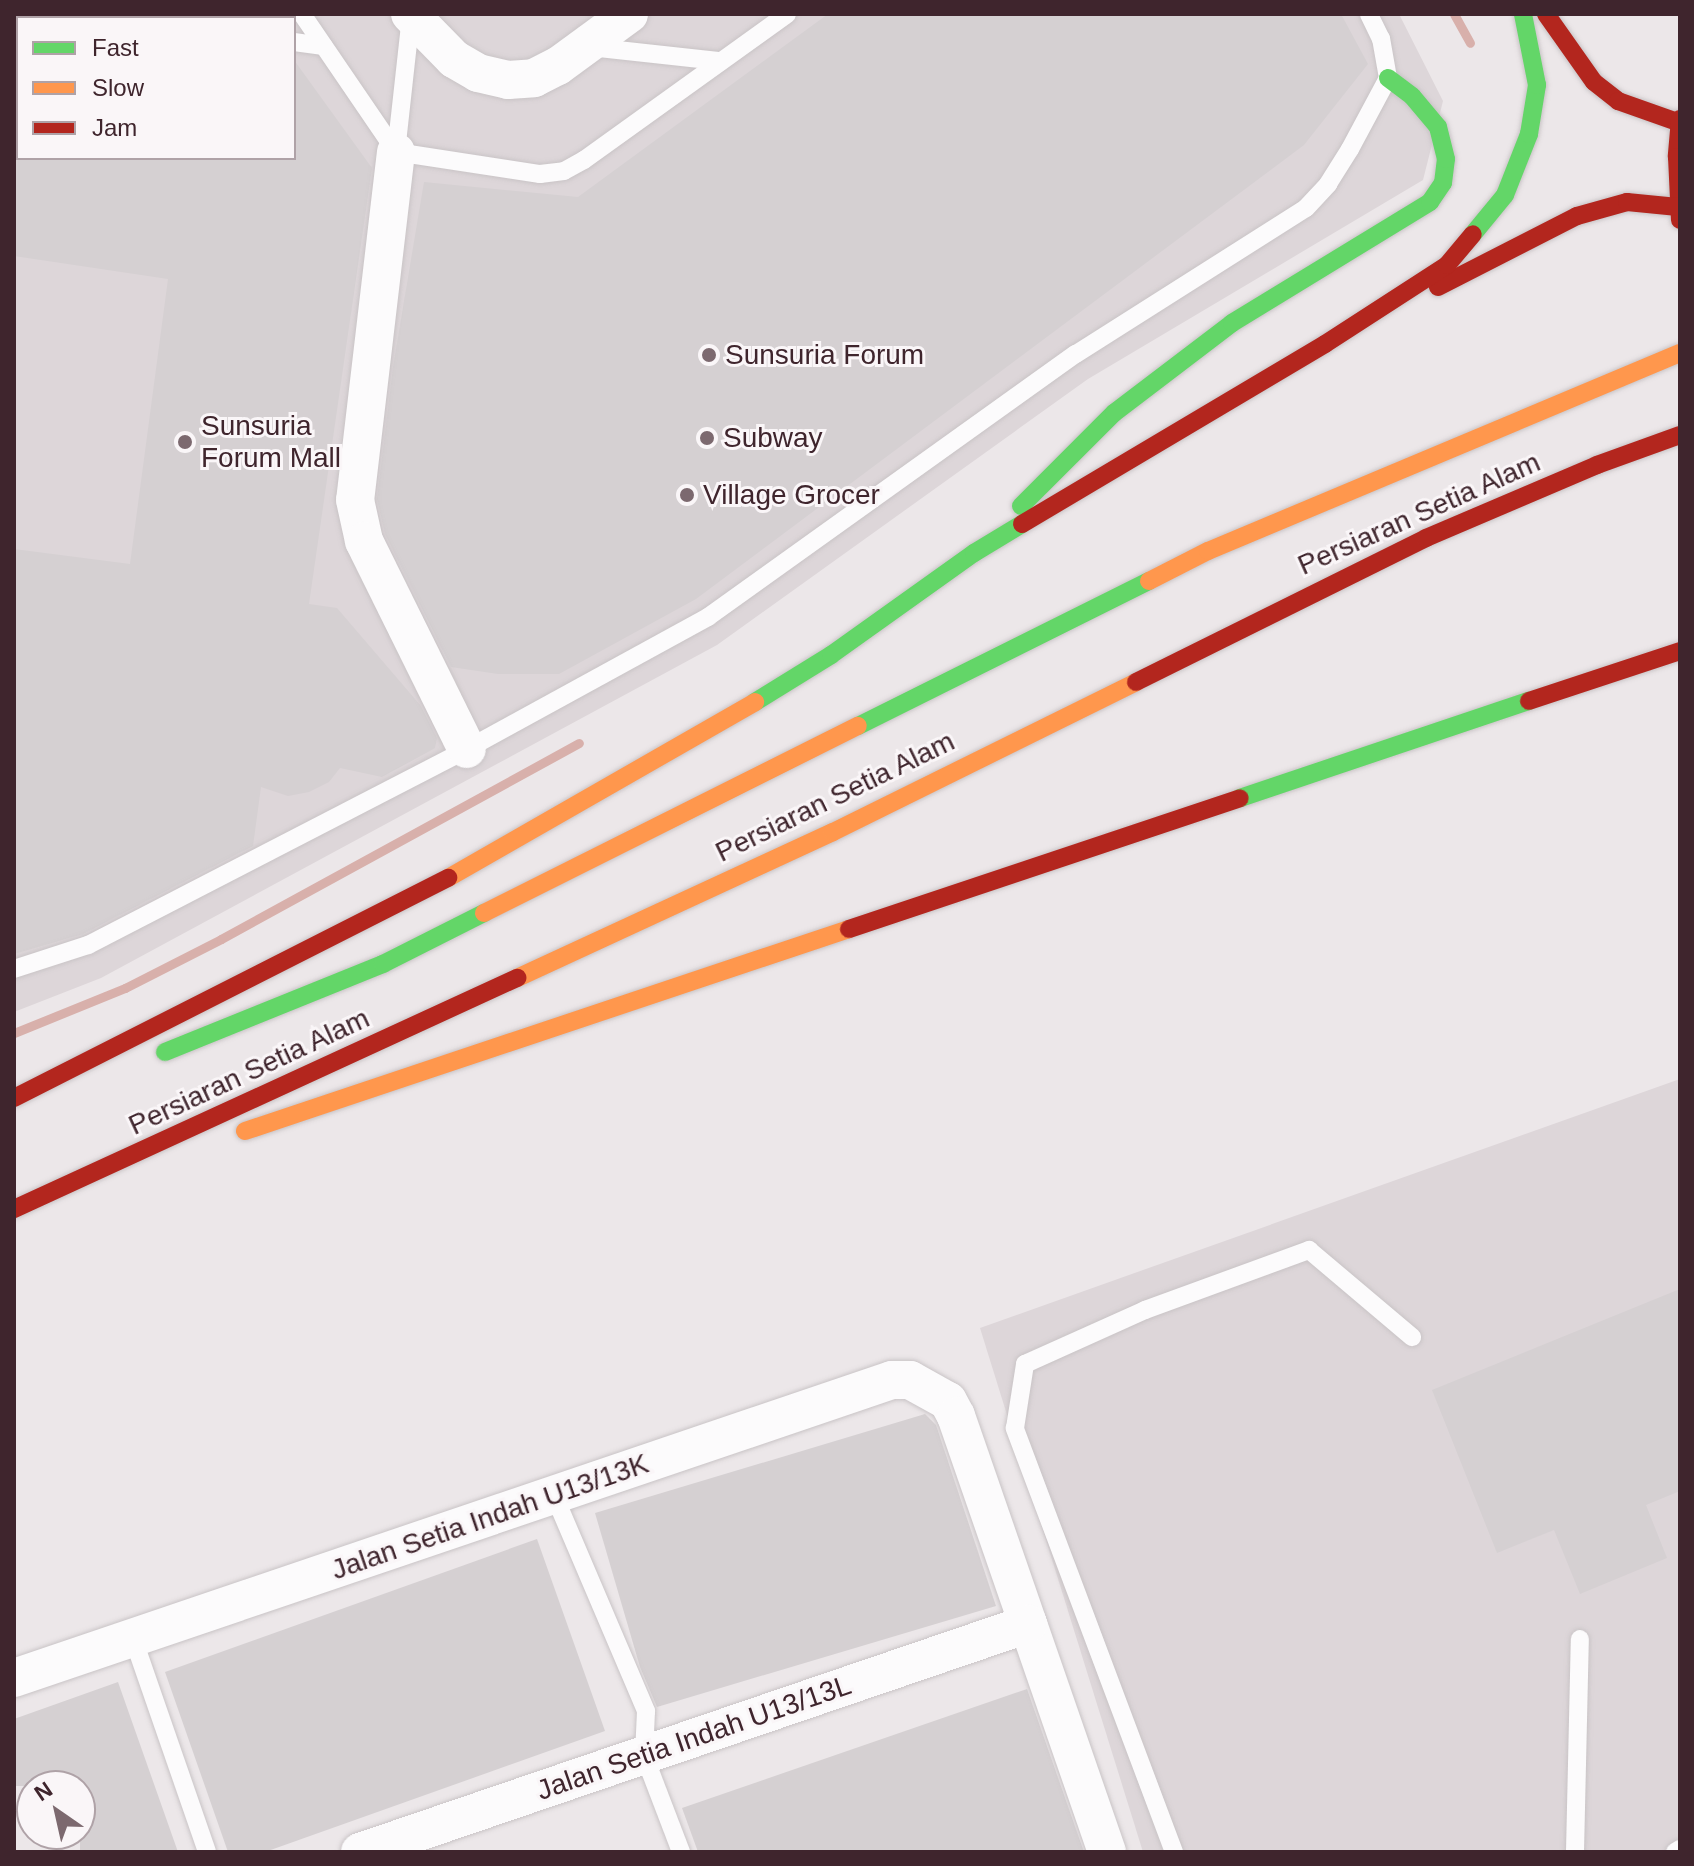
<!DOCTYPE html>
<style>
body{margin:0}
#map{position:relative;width:1694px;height:1866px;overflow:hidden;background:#ece7e9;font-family:Arial,sans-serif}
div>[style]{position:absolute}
.built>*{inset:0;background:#ddd6d9}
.stream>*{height:9px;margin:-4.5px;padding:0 4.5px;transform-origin:4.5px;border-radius:4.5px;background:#d8b0ab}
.building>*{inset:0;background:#d5d0d2}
.roads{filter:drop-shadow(0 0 2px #c9c4c6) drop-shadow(0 0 2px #c9c4c6)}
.lane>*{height:18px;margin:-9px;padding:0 9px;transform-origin:9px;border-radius:9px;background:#fcfbfc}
.street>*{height:38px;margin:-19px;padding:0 19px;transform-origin:19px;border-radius:19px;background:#fcfbfc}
.fast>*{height:18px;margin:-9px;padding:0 9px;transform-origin:9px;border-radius:9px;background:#63d668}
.slow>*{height:18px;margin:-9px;padding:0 9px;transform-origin:9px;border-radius:9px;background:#ff974d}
.jam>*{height:18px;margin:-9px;padding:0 9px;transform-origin:9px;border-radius:9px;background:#b3261e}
.dots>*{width:22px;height:22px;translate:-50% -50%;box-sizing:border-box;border:4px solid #faf6f8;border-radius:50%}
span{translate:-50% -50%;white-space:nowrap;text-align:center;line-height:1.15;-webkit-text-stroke:6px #faf6f8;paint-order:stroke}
.poi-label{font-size:28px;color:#3f252d}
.left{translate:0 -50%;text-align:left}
.street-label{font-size:28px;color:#3f252d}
.frame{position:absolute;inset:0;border:16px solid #3f252d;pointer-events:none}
.legend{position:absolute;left:16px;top:16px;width:280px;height:144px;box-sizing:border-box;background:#faf6f8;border:2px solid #afa2a7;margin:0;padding:10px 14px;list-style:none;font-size:24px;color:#3f252d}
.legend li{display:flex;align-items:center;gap:16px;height:40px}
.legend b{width:40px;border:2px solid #afa2a7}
.north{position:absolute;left:16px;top:1770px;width:80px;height:80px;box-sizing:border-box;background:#faf6f8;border:2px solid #afa2a7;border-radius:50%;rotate:326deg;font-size:22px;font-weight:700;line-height:32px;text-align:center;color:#3f252d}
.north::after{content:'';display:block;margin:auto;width:28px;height:36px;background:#7c696f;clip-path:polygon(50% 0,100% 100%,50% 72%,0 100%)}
</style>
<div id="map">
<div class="built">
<i style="clip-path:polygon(evenodd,14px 14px,1399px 14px,1443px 101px,1423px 180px,1088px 379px,717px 645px,101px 978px,14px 1012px,14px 14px,18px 18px,294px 18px,294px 158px,18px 158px,18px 18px)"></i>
<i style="clip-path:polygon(1680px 1079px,1680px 1852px,1143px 1852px,980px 1328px)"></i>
</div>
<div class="stream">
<i style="left:1454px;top:14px;width:33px;rotate:61deg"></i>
<i style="left:14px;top:1033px;width:120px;rotate:-22.1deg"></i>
<i style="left:125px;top:988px;width:108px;rotate:-27deg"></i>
<i style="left:221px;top:939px;width:408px;rotate:-28.7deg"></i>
</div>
<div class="building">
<i style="clip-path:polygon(828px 14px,1341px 14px,1368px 64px,1304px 145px,696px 599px,559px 674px,498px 674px,451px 667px,385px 534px,377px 499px,393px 367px,424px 182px,578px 197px)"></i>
<i style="clip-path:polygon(294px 60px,372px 168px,309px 604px,337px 608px,421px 706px,437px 738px,435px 748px,382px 777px,340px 768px,329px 782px,309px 792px,288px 796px,261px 787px,253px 846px,83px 934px,14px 954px,14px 549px,130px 564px,168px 279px,14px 256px,14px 158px,294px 158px)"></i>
<i style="clip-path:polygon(1680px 1289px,1680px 1491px,1646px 1505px,1667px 1558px,1580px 1594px,1554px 1530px,1497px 1553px,1432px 1390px)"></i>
<i style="clip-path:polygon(925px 1414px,936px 1425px,996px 1606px,657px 1707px,640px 1667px,595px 1513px)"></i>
<i style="clip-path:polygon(537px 1539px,605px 1731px,265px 1852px,228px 1852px,165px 1672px)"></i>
<i style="clip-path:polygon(118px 1682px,178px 1852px,80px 1852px,80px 1786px,14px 1786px,14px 1719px)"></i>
<i style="clip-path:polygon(1027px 1689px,1084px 1852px,698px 1852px,682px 1808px)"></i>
</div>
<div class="roads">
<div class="lane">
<i style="left:212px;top:14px;width:5px;rotate:53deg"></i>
<i style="left:302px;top:14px;width:167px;rotate:55.7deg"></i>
<i style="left:396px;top:152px;width:146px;rotate:8.7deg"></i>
<i style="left:540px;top:174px;width:24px;rotate:-7deg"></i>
<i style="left:564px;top:171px;width:23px;rotate:-29deg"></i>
<i style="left:584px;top:160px;width:250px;rotate:-35.7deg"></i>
<i style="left:294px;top:42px;width:30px;rotate:8deg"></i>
<i style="left:590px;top:47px;width:129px;rotate:6.2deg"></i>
<i style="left:396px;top:152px;width:137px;rotate:-83.7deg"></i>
<i style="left:14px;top:969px;width:78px;rotate:-18deg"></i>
<i style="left:88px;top:945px;width:427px;rotate:-27.3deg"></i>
<i style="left:467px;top:749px;width:275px;rotate:-28.7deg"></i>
<i style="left:708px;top:617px;width:452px;rotate:-35.6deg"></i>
<i style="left:1076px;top:354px;width:272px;rotate:-32.4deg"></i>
<i style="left:1306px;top:208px;width:33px;rotate:-47deg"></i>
<i style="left:1328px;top:184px;width:41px;rotate:-57.8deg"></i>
<i style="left:1350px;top:149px;width:81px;rotate:-61.8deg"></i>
<i style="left:1388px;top:78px;width:40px;rotate:-100deg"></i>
<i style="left:1381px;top:39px;width:28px;rotate:-116deg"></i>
<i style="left:554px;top:1495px;width:235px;rotate:66.9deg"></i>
<i style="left:646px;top:1711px;width:44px;rotate:92.6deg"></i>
<i style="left:644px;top:1755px;width:104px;rotate:69.1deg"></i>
<i style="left:133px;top:1638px;width:226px;rotate:70.9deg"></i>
<i style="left:1174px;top:1852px;width:453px;rotate:-110.6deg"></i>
<i style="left:1015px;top:1428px;width:65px;rotate:-81.1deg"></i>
<i style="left:1025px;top:1364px;width:132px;rotate:-24.2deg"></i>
<i style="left:1145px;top:1310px;width:175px;rotate:-20.1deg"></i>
<i style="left:1309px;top:1250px;width:135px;rotate:40.2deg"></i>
<i style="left:1575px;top:1852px;width:213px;rotate:-88.7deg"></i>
<i style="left:1675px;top:1852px;width:6px;rotate:-31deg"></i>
</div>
<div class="street">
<i style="left:410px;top:14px;width:63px;rotate:45.6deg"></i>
<i style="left:454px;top:59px;width:28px;rotate:30deg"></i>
<i style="left:478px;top:73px;width:31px;rotate:13deg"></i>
<i style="left:508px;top:80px;width:26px;rotate:-4deg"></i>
<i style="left:534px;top:78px;width:27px;rotate:-27deg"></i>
<i style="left:558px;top:66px;width:88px;rotate:-36.2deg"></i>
<i style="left:396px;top:152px;width:350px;rotate:96.7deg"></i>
<i style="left:355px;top:500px;width:42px;rotate:77.6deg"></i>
<i style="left:364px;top:541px;width:232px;rotate:63.7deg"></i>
<i style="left:14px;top:1678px;width:927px;rotate:-18.75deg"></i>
<i style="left:892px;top:1380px;width:18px"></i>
<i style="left:910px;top:1380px;width:43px;rotate:28.9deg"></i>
<i style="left:948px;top:1401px;width:17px;rotate:62deg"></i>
<i style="left:956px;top:1416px;width:461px;rotate:70.9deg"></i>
<i style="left:360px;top:1852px;width:706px;rotate:-18.85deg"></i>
</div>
<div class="fast">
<i style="left:1473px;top:234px;width:50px;rotate:-50.6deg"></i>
<i style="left:1505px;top:195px;width:66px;rotate:-68.5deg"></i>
<i style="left:1529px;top:134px;width:50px;rotate:-80.7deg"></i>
<i style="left:1537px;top:85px;width:72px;rotate:-101.2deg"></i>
<i style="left:1021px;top:506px;width:132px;rotate:-45deg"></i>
<i style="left:1114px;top:413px;width:148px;rotate:-37.3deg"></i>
<i style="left:1232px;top:323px;width:232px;rotate:-31.4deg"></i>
<i style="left:1430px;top:202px;width:23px;rotate:-56deg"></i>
<i style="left:1443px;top:183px;width:24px;rotate:-83deg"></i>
<i style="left:1446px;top:159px;width:33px;rotate:-104deg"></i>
<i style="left:1438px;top:127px;width:40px;rotate:-130deg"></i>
<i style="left:1412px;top:96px;width:30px;rotate:-143deg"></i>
<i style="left:755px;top:702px;width:89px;rotate:-31.7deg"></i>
<i style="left:831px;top:655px;width:176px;rotate:-35.5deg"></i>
<i style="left:974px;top:553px;width:56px;rotate:-31.1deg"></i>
<i style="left:858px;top:726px;width:325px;rotate:-26.5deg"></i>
<i style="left:1240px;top:798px;width:305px;rotate:-18.6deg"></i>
<i style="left:165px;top:1052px;width:235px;rotate:-22deg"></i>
<i style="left:383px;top:964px;width:113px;rotate:-26.8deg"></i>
</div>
<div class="slow">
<i style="left:1149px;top:581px;width:66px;rotate:-27deg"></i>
<i style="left:1208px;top:551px;width:512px;rotate:-22.76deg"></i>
<i style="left:448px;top:878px;width:354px;rotate:-29.8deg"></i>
<i style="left:484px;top:913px;width:418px;rotate:-26.6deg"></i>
<i style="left:517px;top:978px;width:348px;rotate:-24.8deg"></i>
<i style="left:833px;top:832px;width:338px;rotate:-26.3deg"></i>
<i style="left:245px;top:1131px;width:637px;rotate:-18.49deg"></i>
</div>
<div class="jam">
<i style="left:1546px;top:14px;width:83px;rotate:54.8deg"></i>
<i style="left:1594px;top:82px;width:31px;rotate:38deg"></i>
<i style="left:1618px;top:101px;width:66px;rotate:19.5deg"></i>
<i style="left:1680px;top:119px;width:38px;rotate:95deg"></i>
<i style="left:1677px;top:157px;width:63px;rotate:87.3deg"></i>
<i style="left:1438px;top:287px;width:156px;rotate:-27.1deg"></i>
<i style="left:1577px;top:216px;width:52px;rotate:-15.6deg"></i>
<i style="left:1627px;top:202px;width:51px;rotate:5.6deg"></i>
<i style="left:1022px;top:524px;width:352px;rotate:-30.7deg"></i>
<i style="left:1325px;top:344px;width:145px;rotate:-32.9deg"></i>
<i style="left:1447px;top:265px;width:40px;rotate:-50deg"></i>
<i style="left:1136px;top:682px;width:324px;rotate:-26.4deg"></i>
<i style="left:1426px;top:538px;width:186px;rotate:-23.1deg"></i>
<i style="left:1597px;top:465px;width:88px;rotate:-19.9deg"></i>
<i style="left:1529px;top:701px;width:159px;rotate:-18.3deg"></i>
<i style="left:849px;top:929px;width:412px;rotate:-18.5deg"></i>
<i style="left:14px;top:1098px;width:487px;rotate:-26.9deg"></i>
<i style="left:14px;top:1209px;width:554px;rotate:-24.67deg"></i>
</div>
</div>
<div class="dots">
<i style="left:709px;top:355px;background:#7c696f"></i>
<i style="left:707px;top:438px;background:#7c696f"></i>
<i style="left:185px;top:442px;background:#7c696f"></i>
<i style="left:687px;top:495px;background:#7c696f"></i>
</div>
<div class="poi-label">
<span class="left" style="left:725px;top:355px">Sunsuria Forum</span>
<span class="left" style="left:201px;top:442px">Sunsuria<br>Forum Mall</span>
<span class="left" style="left:723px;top:438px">Subway</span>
<span class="left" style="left:703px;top:495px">Village Grocer</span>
</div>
<div class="street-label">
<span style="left:1419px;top:514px;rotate:-24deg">Persiaran Setia Alam</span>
<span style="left:835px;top:797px;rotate:-26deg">Persiaran Setia Alam</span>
<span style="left:249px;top:1072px;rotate:-25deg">Persiaran Setia Alam</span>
<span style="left:490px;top:1517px;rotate:-19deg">Jalan Setia Indah U13/13K</span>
<span style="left:694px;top:1738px;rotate:-19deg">Jalan Setia Indah U13/13L</span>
</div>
<div class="frame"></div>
<ul class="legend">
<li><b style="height:10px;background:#63d668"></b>Fast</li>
<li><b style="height:10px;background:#ff974d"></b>Slow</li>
<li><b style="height:10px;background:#b3261e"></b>Jam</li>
</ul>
<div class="north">N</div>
</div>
